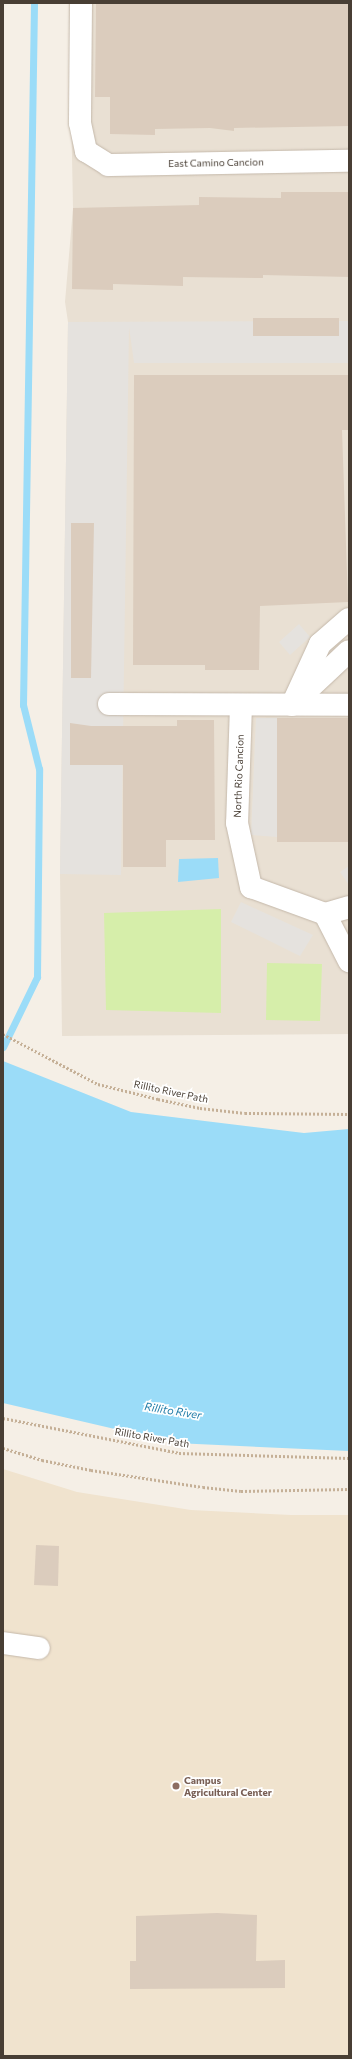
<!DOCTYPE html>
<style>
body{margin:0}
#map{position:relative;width:352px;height:2059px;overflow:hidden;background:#f5efe6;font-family:Commissioner,sans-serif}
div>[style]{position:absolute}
.residential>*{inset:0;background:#e9e0d3}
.education>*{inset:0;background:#f0e3ce}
.green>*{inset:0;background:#d6eeaa}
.parking>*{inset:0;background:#e5e2de}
.water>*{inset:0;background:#9bdcf8}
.stream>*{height:7px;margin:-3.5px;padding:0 3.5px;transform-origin:3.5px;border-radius:3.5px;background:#9bdcf8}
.building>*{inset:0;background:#dbccbd}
.path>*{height:2.5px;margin-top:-1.25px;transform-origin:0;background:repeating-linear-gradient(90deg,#c5b097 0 2px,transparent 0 4px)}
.roads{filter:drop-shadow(0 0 1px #c4b8aa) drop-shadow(0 0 1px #c4b8aa)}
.minor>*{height:22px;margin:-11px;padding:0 11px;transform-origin:11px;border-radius:11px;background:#fff}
.dots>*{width:11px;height:11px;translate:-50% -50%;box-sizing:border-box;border:2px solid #fff;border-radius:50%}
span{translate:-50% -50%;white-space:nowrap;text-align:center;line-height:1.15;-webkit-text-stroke:3.5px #fff;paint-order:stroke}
.street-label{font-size:10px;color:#483e34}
.education-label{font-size:10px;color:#785e54;font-weight:700}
.left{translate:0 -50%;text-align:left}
.water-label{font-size:11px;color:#1f7ba7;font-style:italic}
.frame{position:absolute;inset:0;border:4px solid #483e34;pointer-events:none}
</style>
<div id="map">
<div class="residential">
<i style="clip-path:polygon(69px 3px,349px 3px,349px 1034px,62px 1036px,60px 874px,68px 322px,65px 302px,73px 208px)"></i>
</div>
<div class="education">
<i style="clip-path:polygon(3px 1469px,77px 1492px,191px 1510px,291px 1515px,349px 1515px,349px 2056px,3px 2056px)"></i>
</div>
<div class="green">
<i style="clip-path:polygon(221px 909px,221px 1013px,106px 1010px,104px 913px)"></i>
<i style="clip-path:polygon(267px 963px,322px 964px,320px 1021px,266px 1020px)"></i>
</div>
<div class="parking">
<i style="clip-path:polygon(349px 321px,349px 363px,134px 363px,129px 327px,121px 875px,60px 874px,68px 322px)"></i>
<i style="clip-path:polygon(299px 624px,310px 637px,290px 655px,279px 642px)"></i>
<i style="clip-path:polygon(256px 718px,277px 718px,277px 837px,251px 835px)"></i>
<i style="clip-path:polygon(349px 866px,349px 885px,340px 872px)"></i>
<i style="clip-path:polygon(241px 902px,313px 935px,300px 956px,231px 922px)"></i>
</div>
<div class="water">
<i style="clip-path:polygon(218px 858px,219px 878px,178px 882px,179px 859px)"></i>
<i style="clip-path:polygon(3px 1061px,131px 1112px,304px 1133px,349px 1129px,349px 1451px,175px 1443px,3px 1403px)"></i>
</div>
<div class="stream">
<i style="left:3px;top:1047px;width:78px;rotate:-64.1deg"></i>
<i style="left:37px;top:977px;width:208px;rotate:-89.4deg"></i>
<i style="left:39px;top:769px;width:66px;rotate:-104deg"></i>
<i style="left:23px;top:705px;width:702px;rotate:-89.1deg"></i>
</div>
<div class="building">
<i style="clip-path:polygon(96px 3px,349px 3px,349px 126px,234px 128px,234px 131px,210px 128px,155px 129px,155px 135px,110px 134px,110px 97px,95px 97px)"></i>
<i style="clip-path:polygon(281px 192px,349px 192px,349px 277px,263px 275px,263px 278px,183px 277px,183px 286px,113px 284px,113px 290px,72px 289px,73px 208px,199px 205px,199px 197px,281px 198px)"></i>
<i style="clip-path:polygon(253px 318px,339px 318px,339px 336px,253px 336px)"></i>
<i style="clip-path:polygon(134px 375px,349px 375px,349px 430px,342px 430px,348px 602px,260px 606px,259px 670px,205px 670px,205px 665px,133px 665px)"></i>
<i style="clip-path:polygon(71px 523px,94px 523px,91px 678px,71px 678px)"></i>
<i style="clip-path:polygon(277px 718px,349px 718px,349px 842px,277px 842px)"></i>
<i style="clip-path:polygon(177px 720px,214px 720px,215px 840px,166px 840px,166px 867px,123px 867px,123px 765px,70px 765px,70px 723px,91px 726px,177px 726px)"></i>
<i style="clip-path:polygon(36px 1545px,59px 1546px,58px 1586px,34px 1585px)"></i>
<i style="clip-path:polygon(217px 1913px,257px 1915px,256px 1961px,285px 1960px,285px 1988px,130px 1989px,130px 1961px,136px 1961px,136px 1916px)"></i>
</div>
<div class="path">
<i style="left:3px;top:1034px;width:107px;rotate:27.8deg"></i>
<i style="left:98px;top:1084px;width:62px;rotate:14deg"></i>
<i style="left:158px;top:1099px;width:43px;rotate:12.1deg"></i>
<i style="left:200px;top:1108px;width:45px;rotate:6.3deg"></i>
<i style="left:245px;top:1113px;width:104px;rotate:0.6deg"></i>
<i style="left:3px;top:1418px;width:179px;rotate:11.2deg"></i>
<i style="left:179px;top:1453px;width:170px;rotate:1.7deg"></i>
<i style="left:3px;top:1448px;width:41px;rotate:17.1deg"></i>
<i style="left:42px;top:1460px;width:50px;rotate:11.5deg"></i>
<i style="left:91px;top:1470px;width:113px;rotate:8.6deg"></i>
<i style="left:203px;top:1487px;width:38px;rotate:6deg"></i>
<i style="left:241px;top:1491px;width:108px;rotate:-1.1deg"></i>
</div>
<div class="roads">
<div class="minor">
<i style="left:81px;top:3px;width:120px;rotate:90.5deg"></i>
<i style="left:80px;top:123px;width:29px;rotate:78deg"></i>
<i style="left:86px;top:151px;width:26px;rotate:32deg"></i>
<i style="left:108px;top:165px;width:241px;rotate:-1deg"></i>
<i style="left:300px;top:697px;width:67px;rotate:-43.2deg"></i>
<i style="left:109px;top:704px;width:240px;rotate:0.2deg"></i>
<i style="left:241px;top:705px;width:118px;rotate:91.9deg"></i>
<i style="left:237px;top:823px;width:66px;rotate:77.7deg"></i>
<i style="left:251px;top:887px;width:79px;rotate:20deg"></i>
<i style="left:292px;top:705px;width:67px;rotate:-65.3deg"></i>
<i style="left:320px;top:644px;width:38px;rotate:-41deg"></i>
<i style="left:325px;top:914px;width:53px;rotate:62.9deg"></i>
<i style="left:325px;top:914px;width:25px;rotate:-16deg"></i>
<i style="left:3px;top:1643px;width:36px;rotate:8deg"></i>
</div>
</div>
<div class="dots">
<i style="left:176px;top:1786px;background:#8d6e63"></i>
</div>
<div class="street-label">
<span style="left:216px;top:163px;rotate:-1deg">East Camino Cancion</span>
<span style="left:239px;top:776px;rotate:-88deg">North Rio Cancion</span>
<span style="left:171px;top:1092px;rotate:12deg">Rillito River Path</span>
<span style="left:152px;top:1438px;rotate:10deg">Rillito River Path</span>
</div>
<div class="education-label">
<span class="left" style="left:184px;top:1786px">Campus<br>Agricultural Center</span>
</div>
<div class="water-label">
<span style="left:173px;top:1411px;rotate:9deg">Rillito River</span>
</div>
<div class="frame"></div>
</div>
